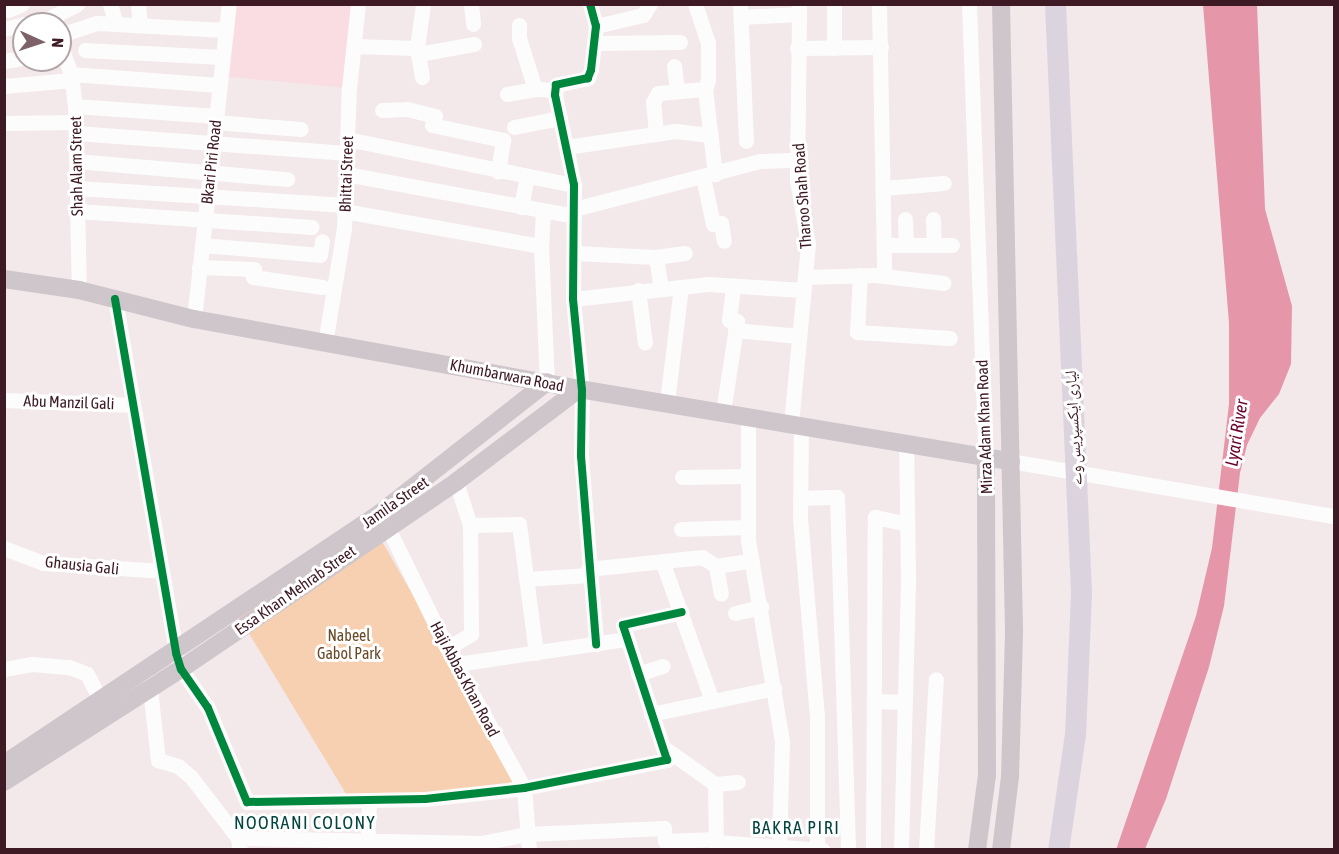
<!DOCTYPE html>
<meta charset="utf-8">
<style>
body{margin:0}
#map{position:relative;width:1339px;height:854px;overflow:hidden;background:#f3e8ea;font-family:"Asap Condensed","Noto Naskh Arabic",sans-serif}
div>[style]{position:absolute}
.built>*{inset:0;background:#f9dde2}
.green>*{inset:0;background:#f6d0b0}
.water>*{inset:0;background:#e696a9}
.minor>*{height:15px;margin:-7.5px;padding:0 7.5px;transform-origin:7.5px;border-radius:7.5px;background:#fdfcfc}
.major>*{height:18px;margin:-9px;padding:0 9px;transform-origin:9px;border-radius:9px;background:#cec6cb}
.highway>*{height:21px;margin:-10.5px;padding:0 10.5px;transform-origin:10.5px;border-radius:10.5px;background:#dbd4df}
.cycleway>*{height:8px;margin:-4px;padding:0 4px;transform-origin:4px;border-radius:4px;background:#00873e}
span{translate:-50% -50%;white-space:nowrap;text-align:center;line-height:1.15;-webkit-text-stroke:6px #fff;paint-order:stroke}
.street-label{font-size:16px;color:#3e1b24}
.park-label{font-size:16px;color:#6a4927}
.water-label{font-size:18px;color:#69012c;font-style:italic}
.neighbourhood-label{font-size:18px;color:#044540;letter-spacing:1.5px}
.frame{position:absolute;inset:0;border:6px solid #3e1b24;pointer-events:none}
.north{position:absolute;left:12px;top:12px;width:60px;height:60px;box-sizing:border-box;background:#fff;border:2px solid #b2a4a7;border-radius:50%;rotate:93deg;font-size:16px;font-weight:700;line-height:24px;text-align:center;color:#3e1b24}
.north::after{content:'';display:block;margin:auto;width:21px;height:27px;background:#7d6369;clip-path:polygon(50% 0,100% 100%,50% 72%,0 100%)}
</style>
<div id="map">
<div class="built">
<i style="clip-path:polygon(229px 5px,359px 5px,349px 88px,220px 76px)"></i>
</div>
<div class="green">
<i style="clip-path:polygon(372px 524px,524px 788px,351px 802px,239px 617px)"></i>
</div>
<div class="water">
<i style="clip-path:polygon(1203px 5px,1257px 5px,1265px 209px,1292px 306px,1291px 364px,1279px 394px,1260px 418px,1247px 445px,1240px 473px,1224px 606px,1209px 667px,1166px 799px,1145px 849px,1116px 850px,1196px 616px,1212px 548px,1229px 404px,1229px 323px)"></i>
</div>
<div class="minor">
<i style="left:110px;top:4px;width:21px;rotate:73deg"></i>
<i style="left:138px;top:4px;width:21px;rotate:85deg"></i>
<i style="left:471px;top:4px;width:20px;rotate:84deg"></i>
<i style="left:590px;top:4px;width:23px;rotate:75deg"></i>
<i style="left:596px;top:26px;width:44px;rotate:96.5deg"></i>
<i style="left:591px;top:70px;width:9px;rotate:111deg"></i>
<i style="left:588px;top:78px;width:33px;rotate:168deg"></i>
<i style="left:556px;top:85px;width:10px;rotate:96deg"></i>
<i style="left:555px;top:95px;width:92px;rotate:78.1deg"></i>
<i style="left:574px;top:185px;width:114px;rotate:90.5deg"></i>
<i style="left:573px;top:299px;width:91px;rotate:84.4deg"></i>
<i style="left:582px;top:390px;width:66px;rotate:90.9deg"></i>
<i style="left:581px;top:456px;width:189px;rotate:85.4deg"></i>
<i style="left:695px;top:4px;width:41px;rotate:71.6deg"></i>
<i style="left:708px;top:43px;width:37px;rotate:90deg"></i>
<i style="left:708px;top:80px;width:9px;rotate:108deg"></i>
<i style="left:705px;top:89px;width:86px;rotate:83.3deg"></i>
<i style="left:740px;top:4px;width:137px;rotate:87.5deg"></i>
<i style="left:879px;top:4px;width:272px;rotate:88.9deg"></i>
<i style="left:969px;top:4px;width:453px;rotate:87.9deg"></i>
<i style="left:8px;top:10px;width:15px;rotate:-23deg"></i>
<i style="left:742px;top:17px;width:56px;rotate:-3.1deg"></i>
<i style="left:25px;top:24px;width:24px;rotate:-12deg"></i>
<i style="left:48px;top:19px;width:33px;rotate:-27deg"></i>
<i style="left:519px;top:25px;width:13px;rotate:90deg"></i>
<i style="left:519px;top:38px;width:53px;rotate:72.6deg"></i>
<i style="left:535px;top:89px;width:21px;rotate:3deg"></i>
<i style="left:596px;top:26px;width:48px;rotate:-13.2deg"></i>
<i style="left:643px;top:15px;width:13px;rotate:-58deg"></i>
<i style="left:4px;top:29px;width:21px;rotate:-14deg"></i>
<i style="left:60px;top:35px;width:39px;rotate:-18deg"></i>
<i style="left:97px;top:23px;width:128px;rotate:3.1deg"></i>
<i style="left:594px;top:43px;width:86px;rotate:-0.7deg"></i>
<i style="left:60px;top:45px;width:31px;rotate:69deg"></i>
<i style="left:71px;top:74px;width:32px;rotate:83deg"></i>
<i style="left:75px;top:106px;width:184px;rotate:88.8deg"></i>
<i style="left:354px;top:46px;width:63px;rotate:1.8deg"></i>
<i style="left:797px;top:48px;width:84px;rotate:-0.7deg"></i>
<i style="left:834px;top:48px;width:44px;rotate:-90deg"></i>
<i style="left:85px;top:50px;width:137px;rotate:2.9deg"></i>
<i style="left:419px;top:54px;width:56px;rotate:-10.3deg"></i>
<i style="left:4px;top:61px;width:20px;rotate:-9deg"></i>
<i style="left:674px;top:66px;width:25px;rotate:83deg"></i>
<i style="left:71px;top:74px;width:148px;rotate:4.3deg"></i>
<i style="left:422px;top:77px;width:29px;rotate:-100deg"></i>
<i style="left:417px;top:48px;width:44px;rotate:-82.2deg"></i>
<i style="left:4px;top:86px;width:68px;rotate:-5deg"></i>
<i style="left:507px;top:94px;width:28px;rotate:-10deg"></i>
<i style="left:75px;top:106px;width:141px;rotate:4.1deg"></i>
<i style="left:382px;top:110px;width:25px;rotate:-2deg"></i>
<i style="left:407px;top:109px;width:29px;rotate:14deg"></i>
<i style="left:435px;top:116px;width:9px;rotate:108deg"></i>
<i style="left:432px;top:125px;width:73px;rotate:11.9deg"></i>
<i style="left:503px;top:140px;width:32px;rotate:99deg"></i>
<i style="left:215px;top:122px;width:86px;rotate:4.7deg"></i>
<i style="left:4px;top:123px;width:72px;rotate:-0.8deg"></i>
<i style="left:514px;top:127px;width:47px;rotate:-11.1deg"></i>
<i style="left:76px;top:133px;width:272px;rotate:4.2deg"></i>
<i style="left:656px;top:134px;width:32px;rotate:-95deg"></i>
<i style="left:653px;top:102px;width:10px;rotate:-61deg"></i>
<i style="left:658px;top:93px;width:47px;rotate:-4.9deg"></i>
<i style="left:347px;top:139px;width:232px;rotate:11.5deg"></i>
<i style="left:566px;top:147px;width:111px;rotate:-8.3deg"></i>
<i style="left:676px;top:131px;width:35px;rotate:7deg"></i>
<i style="left:76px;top:161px;width:212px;rotate:4.9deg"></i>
<i style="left:346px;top:174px;width:232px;rotate:10.4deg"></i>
<i style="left:703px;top:177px;width:48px;rotate:78deg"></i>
<i style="left:713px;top:224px;width:8px;rotate:-7deg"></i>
<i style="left:721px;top:223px;width:18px;rotate:81deg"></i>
<i style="left:77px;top:188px;width:269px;rotate:3.6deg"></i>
<i style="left:884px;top:188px;width:60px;rotate:-4.8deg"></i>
<i style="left:521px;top:207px;width:31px;rotate:-79deg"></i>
<i style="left:574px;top:209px;width:192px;rotate:-14.5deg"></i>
<i style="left:760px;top:161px;width:37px;rotate:-2deg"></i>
<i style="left:77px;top:211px;width:235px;rotate:3.9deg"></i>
<i style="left:344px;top:211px;width:200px;rotate:10.1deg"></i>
<i style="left:543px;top:211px;width:35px;rotate:93deg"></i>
<i style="left:541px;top:246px;width:136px;rotate:87.5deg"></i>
<i style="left:905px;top:219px;width:26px;rotate:88deg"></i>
<i style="left:933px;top:219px;width:26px;rotate:88deg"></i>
<i style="left:202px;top:245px;width:118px;rotate:4.8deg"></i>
<i style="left:320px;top:255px;width:14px;rotate:-82deg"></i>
<i style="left:885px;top:245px;width:67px"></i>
<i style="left:574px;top:253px;width:82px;rotate:2.8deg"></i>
<i style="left:656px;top:257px;width:29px;rotate:-8deg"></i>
<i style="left:656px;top:257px;width:31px;rotate:81deg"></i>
<i style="left:199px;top:267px;width:55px;rotate:2.1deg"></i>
<i style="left:254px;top:269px;width:8px;rotate:97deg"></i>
<i style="left:253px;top:277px;width:70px;rotate:8.2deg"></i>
<i style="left:860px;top:275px;width:57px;rotate:93deg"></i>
<i style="left:857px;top:332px;width:93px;rotate:3.7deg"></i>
<i style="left:805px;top:277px;width:70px;rotate:-1.6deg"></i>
<i style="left:875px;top:275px;width:69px;rotate:6.6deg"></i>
<i style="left:638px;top:290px;width:53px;rotate:82.5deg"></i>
<i style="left:115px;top:299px;width:359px;rotate:80.2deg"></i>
<i style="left:176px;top:653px;width:17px;rotate:73deg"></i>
<i style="left:181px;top:669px;width:47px;rotate:55.3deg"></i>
<i style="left:208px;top:708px;width:102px;rotate:67.5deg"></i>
<i style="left:247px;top:802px;width:178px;rotate:-1deg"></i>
<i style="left:425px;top:799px;width:100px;rotate:-6.3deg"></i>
<i style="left:524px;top:788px;width:146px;rotate:-11.1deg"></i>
<i style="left:667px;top:760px;width:142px;rotate:-108.1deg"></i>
<i style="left:623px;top:625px;width:60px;rotate:-12.4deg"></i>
<i style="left:573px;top:299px;width:136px;rotate:-6.3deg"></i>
<i style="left:708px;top:284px;width:95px;rotate:3.6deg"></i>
<i style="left:194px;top:319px;width:317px;rotate:-83.7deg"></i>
<i style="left:735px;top:330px;width:64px;rotate:5.4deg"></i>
<i style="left:325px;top:343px;width:117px;rotate:-80.6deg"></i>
<i style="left:344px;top:228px;width:140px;rotate:-88deg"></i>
<i style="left:349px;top:88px;width:84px;rotate:-83.9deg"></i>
<i style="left:4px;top:400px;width:129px;rotate:2.2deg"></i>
<i style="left:667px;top:402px;width:116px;rotate:-83.1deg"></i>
<i style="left:723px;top:412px;width:92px;rotate:-81.3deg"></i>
<i style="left:737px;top:321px;width:8px;rotate:-173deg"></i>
<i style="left:729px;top:320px;width:35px;rotate:-83deg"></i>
<i style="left:748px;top:416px;width:124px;rotate:90deg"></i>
<i style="left:748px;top:540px;width:204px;rotate:80.4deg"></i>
<i style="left:782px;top:741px;width:106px;rotate:91.6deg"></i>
<i style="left:791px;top:424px;width:181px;rotate:-84.6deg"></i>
<i style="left:808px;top:244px;width:65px;rotate:-99.8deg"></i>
<i style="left:797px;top:180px;width:176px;rotate:-89.3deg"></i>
<i style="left:801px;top:425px;width:93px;rotate:90.6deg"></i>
<i style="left:800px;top:518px;width:199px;rotate:85.1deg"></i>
<i style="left:817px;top:716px;width:133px;rotate:90deg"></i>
<i style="left:1011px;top:461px;width:328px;rotate:9.7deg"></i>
<i style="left:682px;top:477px;width:66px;rotate:-0.9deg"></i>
<i style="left:800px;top:498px;width:37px;rotate:-2deg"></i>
<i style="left:837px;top:497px;width:353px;rotate:88.2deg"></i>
<i style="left:383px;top:518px;width:145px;rotate:63.8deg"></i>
<i style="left:447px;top:648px;width:160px;rotate:61.2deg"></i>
<i style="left:524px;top:788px;width:62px;rotate:85.4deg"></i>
<i style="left:470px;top:525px;width:49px;rotate:-1.2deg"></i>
<i style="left:519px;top:524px;width:130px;rotate:82.5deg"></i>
<i style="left:681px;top:529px;width:67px;rotate:-1.7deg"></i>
<i style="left:4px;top:548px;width:42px;rotate:21deg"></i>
<i style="left:43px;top:563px;width:119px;rotate:3.8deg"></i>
<i style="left:662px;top:561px;width:149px;rotate:70.3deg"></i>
<i style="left:716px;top:566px;width:28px;rotate:80deg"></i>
<i style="left:588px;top:569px;width:115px;rotate:-6deg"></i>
<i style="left:702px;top:557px;width:17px;rotate:33deg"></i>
<i style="left:716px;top:566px;width:36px;rotate:-9deg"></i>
<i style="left:526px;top:579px;width:63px;rotate:-3.6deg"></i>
<i style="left:735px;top:613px;width:27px;rotate:-13deg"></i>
<i style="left:447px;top:648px;width:28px;rotate:-30deg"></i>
<i style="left:471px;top:634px;width:109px;rotate:-90.5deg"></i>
<i style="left:470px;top:525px;width:45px;rotate:-108deg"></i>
<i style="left:457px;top:664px;width:172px;rotate:-8.4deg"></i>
<i style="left:4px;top:669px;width:28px;rotate:-10deg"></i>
<i style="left:32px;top:664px;width:37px;rotate:5deg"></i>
<i style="left:69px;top:667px;width:19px;rotate:21deg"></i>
<i style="left:87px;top:674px;width:30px;rotate:63deg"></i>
<i style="left:638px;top:674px;width:26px;rotate:-18deg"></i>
<i style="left:149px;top:680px;width:81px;rotate:83.6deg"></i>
<i style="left:158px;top:760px;width:21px;rotate:17deg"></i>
<i style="left:178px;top:766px;width:17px;rotate:40deg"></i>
<i style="left:191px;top:777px;width:77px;rotate:52.4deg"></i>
<i style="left:238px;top:838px;width:12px;rotate:81deg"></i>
<i style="left:874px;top:701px;width:30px;rotate:2deg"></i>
<i style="left:651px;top:714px;width:126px;rotate:-11.9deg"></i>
<i style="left:663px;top:747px;width:64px;rotate:35.4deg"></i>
<i style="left:715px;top:784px;width:66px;rotate:89.1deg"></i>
<i style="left:715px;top:784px;width:23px;rotate:-5deg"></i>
<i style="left:238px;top:838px;width:243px;rotate:1.2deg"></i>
<i style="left:481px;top:843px;width:47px;rotate:-11.1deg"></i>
<i style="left:527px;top:834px;width:137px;rotate:-2.5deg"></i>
<i style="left:664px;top:828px;width:13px;rotate:86deg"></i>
<i style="left:665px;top:841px;width:51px;rotate:-2.2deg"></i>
<i style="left:716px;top:842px;width:107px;rotate:4.3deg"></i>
<i style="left:367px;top:848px;width:45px;rotate:-87.5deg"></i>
<i style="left:873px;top:850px;width:333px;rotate:-89.7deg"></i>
<i style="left:875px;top:517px;width:33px;rotate:12deg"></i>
<i style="left:901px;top:850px;width:272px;rotate:-88.5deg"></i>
<i style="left:908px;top:578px;width:135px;rotate:-90.8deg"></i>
<i style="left:926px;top:850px;width:171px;rotate:-86.7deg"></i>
</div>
<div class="major">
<i style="left:4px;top:279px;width:76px;rotate:8.3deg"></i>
<i style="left:79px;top:290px;width:119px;rotate:14.2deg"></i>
<i style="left:194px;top:319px;width:391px;rotate:10.3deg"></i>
<i style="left:579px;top:389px;width:438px;rotate:9.5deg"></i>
<i style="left:4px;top:764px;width:452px;rotate:-33.7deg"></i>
<i style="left:380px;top:513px;width:212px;rotate:-38.1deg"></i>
<i style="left:4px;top:782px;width:210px;rotate:-32.6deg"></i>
<i style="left:181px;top:669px;width:333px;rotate:-34.2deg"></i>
<i style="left:456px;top:482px;width:154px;rotate:-37.1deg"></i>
<i style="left:977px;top:850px;width:76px;rotate:-82.4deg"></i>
<i style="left:987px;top:775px;width:318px;rotate:-90.2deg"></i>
<i style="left:1001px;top:850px;width:74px;rotate:-83deg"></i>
<i style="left:1010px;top:777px;width:147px;rotate:-88.4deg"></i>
<i style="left:1014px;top:630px;width:626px;rotate:-91.19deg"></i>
</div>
<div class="highway">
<i style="left:1055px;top:4px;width:590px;rotate:87.47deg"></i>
<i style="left:1081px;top:593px;width:141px;rotate:92.4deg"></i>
<i style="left:1075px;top:734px;width:117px;rotate:98.3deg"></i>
</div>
<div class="cycleway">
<i style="left:590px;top:4px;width:23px;rotate:75deg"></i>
<i style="left:596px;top:26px;width:44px;rotate:96.5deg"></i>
<i style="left:591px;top:70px;width:9px;rotate:111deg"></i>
<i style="left:588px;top:78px;width:33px;rotate:168deg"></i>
<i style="left:556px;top:85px;width:10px;rotate:96deg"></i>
<i style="left:555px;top:95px;width:92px;rotate:78.1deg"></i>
<i style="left:574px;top:185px;width:114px;rotate:90.5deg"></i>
<i style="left:573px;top:299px;width:91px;rotate:84.4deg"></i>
<i style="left:582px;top:390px;width:66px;rotate:90.9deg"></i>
<i style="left:581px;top:456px;width:189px;rotate:85.4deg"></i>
<i style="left:115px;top:299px;width:359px;rotate:80.2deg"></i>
<i style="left:176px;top:653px;width:17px;rotate:73deg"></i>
<i style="left:181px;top:669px;width:47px;rotate:55.3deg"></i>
<i style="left:208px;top:708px;width:102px;rotate:67.5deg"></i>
<i style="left:247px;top:802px;width:178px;rotate:-1deg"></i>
<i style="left:425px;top:799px;width:100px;rotate:-6.3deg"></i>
<i style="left:524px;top:788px;width:146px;rotate:-11.1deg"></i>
<i style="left:667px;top:760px;width:142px;rotate:-108.1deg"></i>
<i style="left:623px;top:625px;width:60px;rotate:-12.4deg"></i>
</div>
<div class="street-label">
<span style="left:211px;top:162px;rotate:-84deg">Bkari Piri Road</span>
<span style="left:76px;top:166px;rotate:-91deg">Shah Alam Street</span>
<span style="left:346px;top:174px;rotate:-88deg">Bhittai Street</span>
<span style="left:802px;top:196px;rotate:-94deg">Tharoo Shah Road</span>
<span style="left:507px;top:375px;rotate:11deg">Khumbarwara Road</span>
<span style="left:69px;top:402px;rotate:2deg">Abu Manzil Gali</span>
<span style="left:984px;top:427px;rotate:-92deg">Mirza Adam Khan Road</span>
<span style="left:1073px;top:428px;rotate:-93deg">لیاری ایکسپریس وے</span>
<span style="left:395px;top:502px;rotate:-35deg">Jamila Street</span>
<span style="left:82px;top:565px;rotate:6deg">Ghausia Gali</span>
<span style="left:295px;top:590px;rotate:-35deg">Essa Khan Mehrab Street</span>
<span style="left:465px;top:679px;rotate:62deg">Haji Abbas Khan Road</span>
</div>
<div class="park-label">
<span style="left:349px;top:644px">Nabeel<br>Gabol Park</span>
</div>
<div class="water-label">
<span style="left:1237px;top:433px;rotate:-81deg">Lyari River</span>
</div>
<div class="neighbourhood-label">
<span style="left:305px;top:823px">NOORANI COLONY</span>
<span style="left:796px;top:828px">BAKRA PIRI</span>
</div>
<div class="frame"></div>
<div class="north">N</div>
</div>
